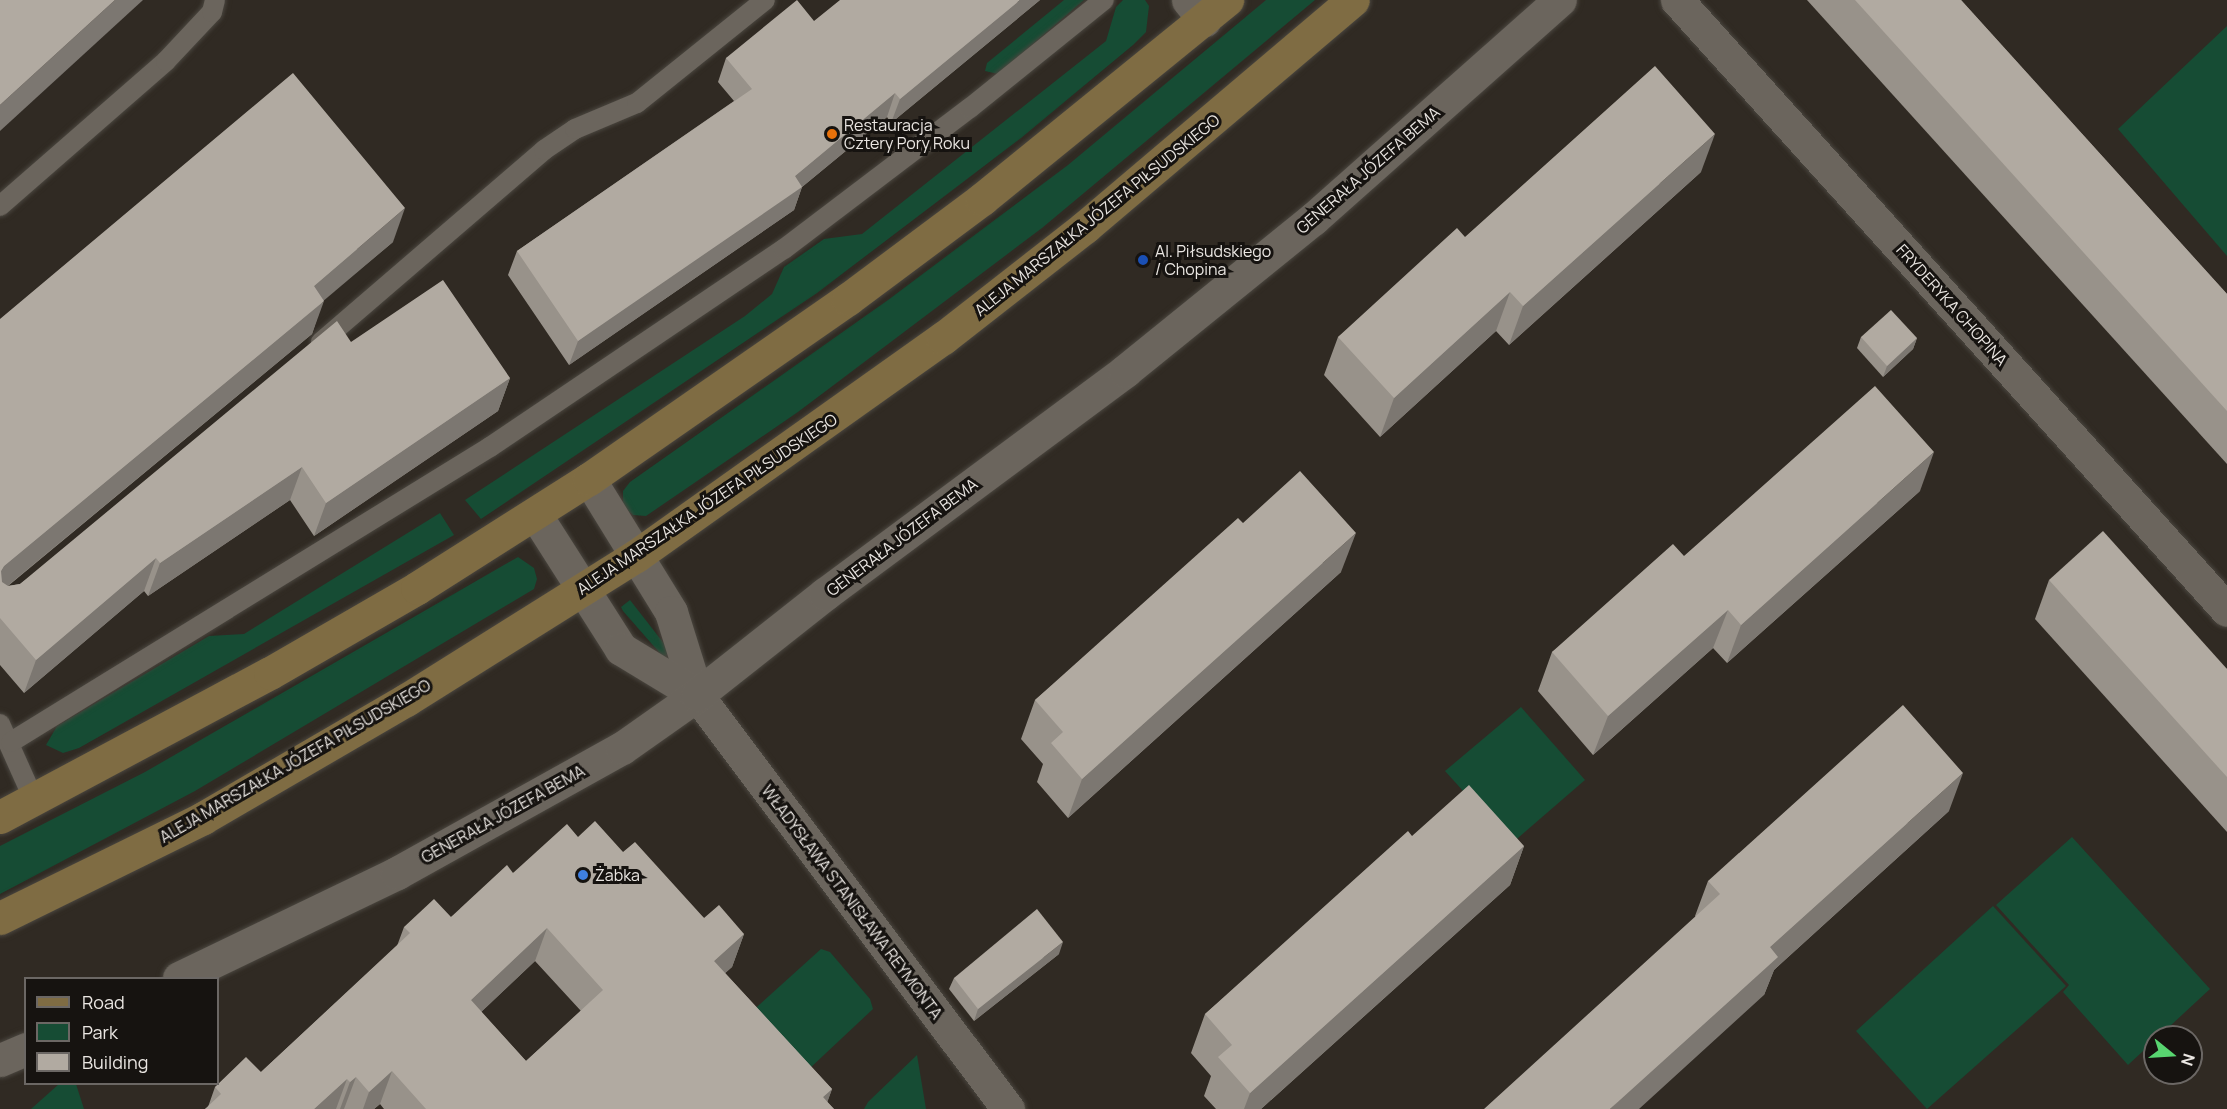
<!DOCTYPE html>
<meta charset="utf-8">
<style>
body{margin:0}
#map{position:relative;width:2227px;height:1109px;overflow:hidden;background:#302a23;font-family:Manrope,sans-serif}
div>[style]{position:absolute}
.green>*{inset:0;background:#164c34}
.roads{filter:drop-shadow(0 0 2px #4a463f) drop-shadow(0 0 2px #4a463f)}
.lane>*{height:20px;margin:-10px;padding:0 10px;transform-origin:10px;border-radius:10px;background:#6b655d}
.street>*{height:33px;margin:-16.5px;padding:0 16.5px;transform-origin:16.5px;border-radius:16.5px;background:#6b655d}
.secondary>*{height:33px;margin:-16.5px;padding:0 16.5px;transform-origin:16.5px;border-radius:16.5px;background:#7f6c43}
.wall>*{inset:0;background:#98928a}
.shaded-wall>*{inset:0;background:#7c7771}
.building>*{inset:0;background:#b1aaa1}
.dots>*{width:16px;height:16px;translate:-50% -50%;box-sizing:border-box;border:3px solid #161310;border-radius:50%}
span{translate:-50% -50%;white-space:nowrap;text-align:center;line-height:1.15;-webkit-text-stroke:6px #161310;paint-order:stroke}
.poi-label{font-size:16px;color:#eae6e2}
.left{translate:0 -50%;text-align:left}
.street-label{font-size:16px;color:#eae6e2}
.legend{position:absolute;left:24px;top:977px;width:195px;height:108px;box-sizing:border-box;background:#161310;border:2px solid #6b6764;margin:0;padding:8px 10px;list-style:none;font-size:18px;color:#eae6e2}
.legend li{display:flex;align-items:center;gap:12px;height:30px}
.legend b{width:30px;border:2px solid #6b6764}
.north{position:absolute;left:2143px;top:1025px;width:60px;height:60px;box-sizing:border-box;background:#161310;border:2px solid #6b6764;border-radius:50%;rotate:108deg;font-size:16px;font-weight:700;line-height:24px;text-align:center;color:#eae6e2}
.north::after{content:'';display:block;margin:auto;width:21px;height:27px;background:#58d570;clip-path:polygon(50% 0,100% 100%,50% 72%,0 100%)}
</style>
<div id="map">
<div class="green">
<i style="clip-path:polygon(1064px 0,1084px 0,998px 74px,985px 71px,987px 63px)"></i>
<i style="clip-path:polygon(1123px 0,1145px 0,1149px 6px,1146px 32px,1133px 45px,1021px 138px,817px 293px,481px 519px,465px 500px,745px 316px,772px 294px,784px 267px,824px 239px,862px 234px,1106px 41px,1116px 7px)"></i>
<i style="clip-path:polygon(1266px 0,1315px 0,1042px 228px,798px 412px,646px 516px,633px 515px,623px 506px,623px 491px,630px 482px,888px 300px,1068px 165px)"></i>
<i style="clip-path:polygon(2227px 26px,2227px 256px,2118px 129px)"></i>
<i style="clip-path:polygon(440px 513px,454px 535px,79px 748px,63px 753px,46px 745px,57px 726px,209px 636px,244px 634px)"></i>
<i style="clip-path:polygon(518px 557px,534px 568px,537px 579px,534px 589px,195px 791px,0 894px,0 846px,145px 772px)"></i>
<i style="clip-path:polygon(630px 600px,669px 650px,665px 659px,623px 611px,621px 607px)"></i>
<i style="clip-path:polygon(1521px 707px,1585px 780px,1511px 844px,1445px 771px)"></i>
<i style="clip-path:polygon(2072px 837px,2210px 989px,2128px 1065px,2063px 992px,2069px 985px,1996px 905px)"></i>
<i style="clip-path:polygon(1993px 906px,2066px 986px,1927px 1109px,1856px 1031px)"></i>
<i style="clip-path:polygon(821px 949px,830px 952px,870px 999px,873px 1009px,793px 1084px,739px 1023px)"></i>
<i style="clip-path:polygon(917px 1055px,926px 1109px,864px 1109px,868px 1102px)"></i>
<i style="clip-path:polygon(59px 1084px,76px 1084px,84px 1109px,31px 1109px)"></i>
</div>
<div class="roads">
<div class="lane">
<i style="left:0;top:206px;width:220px;rotate:-41.1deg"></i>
<i style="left:166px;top:61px;width:67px;rotate:-46.8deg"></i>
<i style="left:212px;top:12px;width:12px;rotate:-76deg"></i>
<i style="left:321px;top:342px;width:294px;rotate:-40.7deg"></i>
<i style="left:544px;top:150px;width:37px;rotate:-34deg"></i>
<i style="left:575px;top:129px;width:67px;rotate:-22.8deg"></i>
<i style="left:637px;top:103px;width:164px;rotate:-38.8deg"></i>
<i style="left:0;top:724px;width:83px;rotate:65.9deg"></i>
<i style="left:11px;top:742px;width:563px;rotate:-31.63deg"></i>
<i style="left:490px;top:447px;width:354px;rotate:-34deg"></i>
<i style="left:784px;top:249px;width:233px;rotate:-37.2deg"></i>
<i style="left:970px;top:108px;width:172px;rotate:-38.9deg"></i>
</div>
<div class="street">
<i style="left:1188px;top:0;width:26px;rotate:51deg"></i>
<i style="left:1677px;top:0;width:821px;rotate:47.96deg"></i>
<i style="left:589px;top:479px;width:156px;rotate:58.3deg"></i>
<i style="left:671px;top:612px;width:87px;rotate:72.6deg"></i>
<i style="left:697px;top:695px;width:518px;rotate:53.09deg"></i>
<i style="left:535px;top:514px;width:160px;rotate:57.5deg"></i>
<i style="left:621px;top:649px;width:89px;rotate:31.2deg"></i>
<i style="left:179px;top:978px;width:242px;rotate:-25.7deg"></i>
<i style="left:397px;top:873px;width:257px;rotate:-29.1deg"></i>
<i style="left:622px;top:748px;width:92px;rotate:-35.2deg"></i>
<i style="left:697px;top:695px;width:163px;rotate:-38.3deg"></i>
<i style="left:825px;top:594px;width:374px;rotate:-36.6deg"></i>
<i style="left:1125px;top:371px;width:242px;rotate:-39deg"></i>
<i style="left:1313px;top:219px;width:330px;rotate:-41.6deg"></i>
<i style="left:0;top:1060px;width:28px;rotate:-23deg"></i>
</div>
<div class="secondary">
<i style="left:0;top:817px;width:306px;rotate:-28.1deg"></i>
<i style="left:270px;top:673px;width:170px;rotate:-30deg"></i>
<i style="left:417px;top:588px;width:204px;rotate:-32.4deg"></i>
<i style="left:589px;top:479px;width:315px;rotate:-34.8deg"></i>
<i style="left:848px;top:299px;width:167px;rotate:-36.7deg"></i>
<i style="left:982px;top:199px;width:316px;rotate:-39.1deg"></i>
<i style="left:0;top:918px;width:226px;rotate:-26.2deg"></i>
<i style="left:203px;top:818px;width:235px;rotate:-30.2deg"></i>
<i style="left:406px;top:700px;width:271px;rotate:-32.1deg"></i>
<i style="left:636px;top:556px;width:377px;rotate:-35.4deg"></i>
<i style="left:943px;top:338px;width:180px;rotate:-38deg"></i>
<i style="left:1085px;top:227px;width:351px;rotate:-40.3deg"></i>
</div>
</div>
<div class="wall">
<i style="clip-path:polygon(1040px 0,891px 123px,887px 117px,802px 187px,794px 210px,569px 365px,508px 275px,517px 251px,734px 101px,718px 82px,726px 58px,814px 21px)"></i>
<i style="clip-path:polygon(1807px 0,1961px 0,2227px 294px,2227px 464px)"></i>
<i style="clip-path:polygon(1701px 172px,1509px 345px,1496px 331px,1380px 437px,1324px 375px,1338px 337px,1465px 237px)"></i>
<i style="clip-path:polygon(393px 242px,323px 300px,312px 334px,8px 586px,20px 584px,351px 342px,510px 378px,498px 411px,314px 536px,290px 500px,148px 596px,144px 591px,24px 693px,0 665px,0 319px)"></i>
<i style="clip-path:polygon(1861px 337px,1917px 338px,1913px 349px,1883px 377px,1857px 348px)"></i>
<i style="clip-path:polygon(1920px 491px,1727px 663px,1713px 648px,1593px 755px,1538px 691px,1552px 652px,1684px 556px)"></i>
<i style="clip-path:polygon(1243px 523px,1341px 572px,1068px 818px,1037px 782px,1043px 764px,1021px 739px,1035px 700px)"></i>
<i style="clip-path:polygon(2049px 580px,2227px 669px,2227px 832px,2035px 619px)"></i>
<i style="clip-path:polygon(1949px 811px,1774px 970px,1764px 995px,1695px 916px,1708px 881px)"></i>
<i style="clip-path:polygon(1412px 836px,1524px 846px,1510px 885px,1261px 1109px,1216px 1109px,1204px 1096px,1211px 1076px,1191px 1053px,1205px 1014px)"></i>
<i style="clip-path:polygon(evenodd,578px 837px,623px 852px,704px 918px,744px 934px,732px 967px,725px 973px,832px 1089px,827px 1102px,834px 1109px,384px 1109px,380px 1104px,374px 1109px,205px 1109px,208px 1107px,215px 1087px,261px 1072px,397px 946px,404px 927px,451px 917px,513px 873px,578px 837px,535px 961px,581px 1011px,526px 1061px,481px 1012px,535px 961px)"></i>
<i style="clip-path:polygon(1059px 954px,974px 1021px,949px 989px,954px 978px)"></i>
</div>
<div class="shaded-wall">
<i style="clip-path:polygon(115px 0,143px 0,0 131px,0 105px)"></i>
<i style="clip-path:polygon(1020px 0,1040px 0,891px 123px,900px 99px)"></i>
<i style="clip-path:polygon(895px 93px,887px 117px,802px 187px,794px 210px,569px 365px,578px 341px,795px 176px)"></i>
<i style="clip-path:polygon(1715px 134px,1701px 172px,1509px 345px,1523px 306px)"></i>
<i style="clip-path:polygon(405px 208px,393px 242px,302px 319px,314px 286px)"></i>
<i style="clip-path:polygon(1510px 292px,1496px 331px,1380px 437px,1394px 398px)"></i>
<i style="clip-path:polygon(324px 301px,312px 334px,0 592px,1px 571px,4px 566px)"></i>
<i style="clip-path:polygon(1917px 338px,1913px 349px,1883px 377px,1887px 366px)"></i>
<i style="clip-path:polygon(510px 378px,498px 411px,314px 536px,326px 503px)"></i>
<i style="clip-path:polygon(1934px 452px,1920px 491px,1727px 663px,1741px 625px)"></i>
<i style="clip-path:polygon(302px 467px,290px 500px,148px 596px,160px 563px)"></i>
<i style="clip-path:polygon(1356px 533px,1341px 572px,1068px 818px,1082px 779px)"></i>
<i style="clip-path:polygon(156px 558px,144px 591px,24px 693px,36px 660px)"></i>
<i style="clip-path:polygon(1728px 610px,1713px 648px,1593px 755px,1608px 716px)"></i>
<i style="clip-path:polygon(1963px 773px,1949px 811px,1774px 970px,1764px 995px,1639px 1109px,1610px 1109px,1770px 947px)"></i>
<i style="clip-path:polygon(1524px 846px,1510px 885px,1261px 1109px,1244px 1109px,1250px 1093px)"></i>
<i style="clip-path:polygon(547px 928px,535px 961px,459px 1033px,471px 1000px)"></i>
<i style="clip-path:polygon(744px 934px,732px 967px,702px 994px,714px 961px)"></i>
<i style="clip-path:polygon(1063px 942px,1059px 954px,974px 1021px,978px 1009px)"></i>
<i style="clip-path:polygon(392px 1071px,380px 1104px,374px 1109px,363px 1109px,369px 1092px)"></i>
<i style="clip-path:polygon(356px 1077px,344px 1109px,340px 1109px,350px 1082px)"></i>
<i style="clip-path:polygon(347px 1079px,336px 1109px,314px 1109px)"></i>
<i style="clip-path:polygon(832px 1089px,825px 1109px,823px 1097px)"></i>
</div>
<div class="building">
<i style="clip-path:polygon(0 0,115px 0,0 105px)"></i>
<i style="clip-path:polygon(797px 0,814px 21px,840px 0,1020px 0,900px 99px,895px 93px,795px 176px,802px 187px,578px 341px,517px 251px,752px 89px,726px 58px)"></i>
<i style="clip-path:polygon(1855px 0,1961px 0,2227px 294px,2227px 411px)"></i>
<i style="clip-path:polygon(1655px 66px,1715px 134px,1523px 306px,1510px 292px,1394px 398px,1338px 337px,1457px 228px,1465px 237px)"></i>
<i style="clip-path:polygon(293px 73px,405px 208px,314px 286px,324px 301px,4px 566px,1px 571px,2px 582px,8px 586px,20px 584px,337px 321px,351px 342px,443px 280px,510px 378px,326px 503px,302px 467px,160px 563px,156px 558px,36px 660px,0 618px,0 319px)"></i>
<i style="clip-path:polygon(1891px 310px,1917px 338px,1887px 366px,1861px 337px)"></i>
<i style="clip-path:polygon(1875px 386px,1934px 452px,1741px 625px,1728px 610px,1608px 716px,1552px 652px,1673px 544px,1684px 556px)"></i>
<i style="clip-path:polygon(1300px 471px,1356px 533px,1082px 779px,1051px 743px,1063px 732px,1035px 700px,1238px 518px,1243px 523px)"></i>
<i style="clip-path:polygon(2103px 531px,2227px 669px,2227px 777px,2049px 580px)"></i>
<i style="clip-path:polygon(1903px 705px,1963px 773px,1770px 947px,1778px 957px,1610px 1109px,1484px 1109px,1720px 894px,1708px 881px)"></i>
<i style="clip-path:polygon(1469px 785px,1524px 846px,1250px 1093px,1218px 1057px,1232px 1045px,1205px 1014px,1408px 831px,1412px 836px)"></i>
<i style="clip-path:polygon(evenodd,595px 821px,623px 852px,635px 842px,704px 918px,719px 905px,744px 934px,714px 961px,832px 1089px,823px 1097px,834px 1109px,426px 1109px,392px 1071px,369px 1092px,356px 1077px,350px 1082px,347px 1079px,314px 1109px,205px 1109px,221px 1094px,215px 1087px,246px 1057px,261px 1072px,410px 933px,404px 927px,434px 899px,451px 917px,507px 865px,513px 873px,567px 824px,578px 837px,595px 821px,547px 928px,603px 990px,526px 1061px,471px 1000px,547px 928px)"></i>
<i style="clip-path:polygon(1037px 909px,1063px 942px,978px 1009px,954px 978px)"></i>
</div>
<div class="dots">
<i style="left:832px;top:134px;background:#e8710a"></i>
<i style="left:1143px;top:260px;background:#1a4fb4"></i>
<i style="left:583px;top:875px;background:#3f7fe0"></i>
</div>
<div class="poi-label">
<span class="left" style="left:844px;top:134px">Restauracja<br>Cztery Pory Roku</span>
<span class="left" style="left:1155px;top:260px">Al. Piłsudskiego<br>/ Chopina</span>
<span class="left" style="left:595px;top:875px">Żabka</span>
</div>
<div class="street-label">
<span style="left:1368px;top:170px;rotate:-41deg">GENERAŁA JÓZEFA BEMA</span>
<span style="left:1097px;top:215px;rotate:-39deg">ALEJA MARSZAŁKA JÓZEFA PIŁSUDSKIEGO</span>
<span style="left:1952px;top:305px;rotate:48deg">FRYDERYKA CHOPINA</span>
<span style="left:707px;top:504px;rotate:-34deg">ALEJA MARSZAŁKA JÓZEFA PIŁSUDSKIEGO</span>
<span style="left:902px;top:537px;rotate:-37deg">GENERAŁA JÓZEFA BEMA</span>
<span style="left:295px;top:761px;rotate:-30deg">ALEJA MARSZAŁKA JÓZEFA PIŁSUDSKIEGO</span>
<span style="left:503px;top:814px;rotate:-29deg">GENERAŁA JÓZEFA BEMA</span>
<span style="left:852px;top:902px;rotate:53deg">WŁADYSŁAWA STANISŁAWA REYMONTA</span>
</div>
<ul class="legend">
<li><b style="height:8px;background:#7f6c43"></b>Road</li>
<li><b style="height:16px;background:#164c34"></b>Park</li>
<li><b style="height:16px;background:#b1aaa1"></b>Building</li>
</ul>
<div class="north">N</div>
</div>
